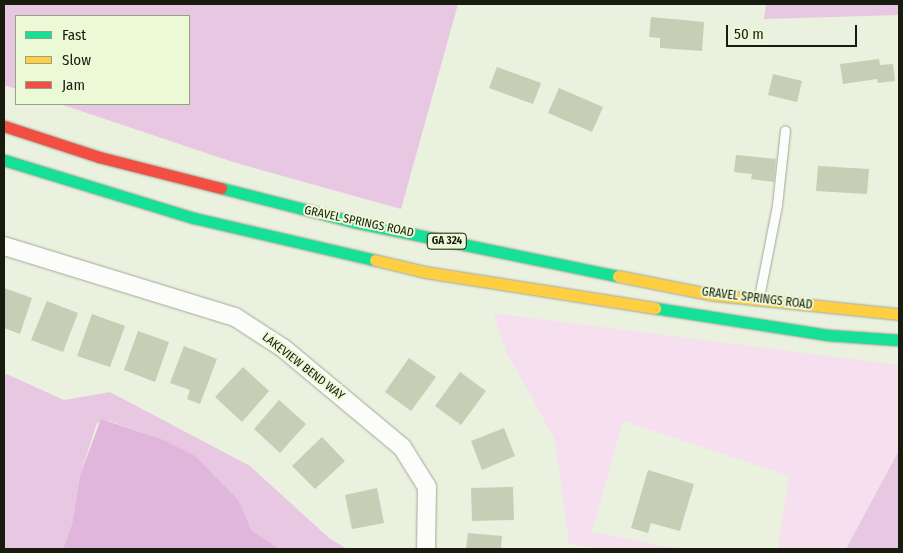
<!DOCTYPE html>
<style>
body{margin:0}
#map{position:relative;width:903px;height:553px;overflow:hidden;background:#eaf1de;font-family:"Fira Sans Condensed",sans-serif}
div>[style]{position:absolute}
.green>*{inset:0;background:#f6e0f0}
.forest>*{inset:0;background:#e8c7e2}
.water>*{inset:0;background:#e1b6dd}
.building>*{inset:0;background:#c6ceb5}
.roads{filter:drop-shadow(0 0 1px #a2a899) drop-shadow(0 0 1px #a2a899)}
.lane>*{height:9px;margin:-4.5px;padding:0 4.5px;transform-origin:4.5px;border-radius:4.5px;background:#fcfdfa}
.street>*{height:18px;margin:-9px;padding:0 9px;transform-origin:9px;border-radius:9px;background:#fcfdfa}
.fast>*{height:11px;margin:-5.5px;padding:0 5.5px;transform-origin:5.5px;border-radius:5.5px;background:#16e098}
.slow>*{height:11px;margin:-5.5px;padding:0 5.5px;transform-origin:5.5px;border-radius:5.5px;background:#ffcf43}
.jam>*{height:11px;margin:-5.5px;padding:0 5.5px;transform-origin:5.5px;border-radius:5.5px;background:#f24e42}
span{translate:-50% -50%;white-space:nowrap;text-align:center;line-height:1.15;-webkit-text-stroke:4px #ecf9d6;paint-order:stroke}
.shield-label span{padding:1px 4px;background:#ecf9d6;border:1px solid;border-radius:4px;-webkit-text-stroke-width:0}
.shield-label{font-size:11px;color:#181c0f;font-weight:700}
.street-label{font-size:12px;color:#181c0f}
.frame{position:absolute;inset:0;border:5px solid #181c0f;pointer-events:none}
.legend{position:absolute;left:15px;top:15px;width:175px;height:90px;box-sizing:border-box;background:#ecf9d6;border:1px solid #97a186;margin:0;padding:6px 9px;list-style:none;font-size:15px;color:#181c0f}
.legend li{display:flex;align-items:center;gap:10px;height:25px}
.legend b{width:25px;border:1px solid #97a186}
.scale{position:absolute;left:726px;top:25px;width:131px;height:22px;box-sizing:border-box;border:2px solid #181c0f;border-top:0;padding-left:6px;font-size:15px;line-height:18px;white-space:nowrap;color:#181c0f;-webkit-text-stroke:4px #ecf9d6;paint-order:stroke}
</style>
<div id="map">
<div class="green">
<i style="clip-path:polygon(493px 313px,899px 365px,899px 449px,846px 549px,778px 549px,789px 476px,623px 421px,592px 532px,680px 549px,601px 549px,569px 544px,555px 440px,507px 353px)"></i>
</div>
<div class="forest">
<i style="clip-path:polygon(4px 4px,458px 4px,401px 209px,233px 162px,60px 104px,189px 104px,189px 16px,16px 16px,16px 89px,4px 85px)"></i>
<i style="clip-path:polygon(766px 4px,899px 4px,899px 15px,764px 19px)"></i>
<i style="clip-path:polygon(4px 373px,64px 400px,110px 392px,250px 466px,329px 538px,347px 549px,279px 549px,268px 543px,252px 531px,238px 499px,209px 470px,159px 438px,109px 421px,97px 423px,80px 475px,72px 524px,63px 549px,4px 549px)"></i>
<i style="clip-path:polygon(899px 449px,899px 549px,846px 549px,898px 452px)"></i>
</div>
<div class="water">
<i style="clip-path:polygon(101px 419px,159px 438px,195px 456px,238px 499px,252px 531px,279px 549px,63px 549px,72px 524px,80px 475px)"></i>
</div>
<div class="building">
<i style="clip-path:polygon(651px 17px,704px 22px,702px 51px,660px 48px,660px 38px,649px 37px)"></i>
<i style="clip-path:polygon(879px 59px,880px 65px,893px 64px,895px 81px,878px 83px,877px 79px,843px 84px,840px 64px)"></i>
<i style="clip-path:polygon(497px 67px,541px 83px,533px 104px,489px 88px)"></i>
<i style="clip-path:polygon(773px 74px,802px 81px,797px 102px,768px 95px)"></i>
<i style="clip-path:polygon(559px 88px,603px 107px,592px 132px,548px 113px)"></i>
<i style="clip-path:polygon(736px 155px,776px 159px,774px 182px,751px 179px,752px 174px,734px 172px)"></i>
<i style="clip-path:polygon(818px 166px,869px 169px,867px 194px,816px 191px)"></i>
<i style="clip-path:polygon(4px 288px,32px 298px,20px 334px,4px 328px)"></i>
<i style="clip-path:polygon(47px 301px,78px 313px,63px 352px,31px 340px)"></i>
<i style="clip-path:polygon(92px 314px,125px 326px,110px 367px,77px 356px)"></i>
<i style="clip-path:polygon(138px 331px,169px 342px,155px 382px,124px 370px)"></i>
<i style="clip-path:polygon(184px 346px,217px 359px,200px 404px,187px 399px,190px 390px,170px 383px)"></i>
<i style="clip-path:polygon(409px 358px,436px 377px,411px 411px,385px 392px)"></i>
<i style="clip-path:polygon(243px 367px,269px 391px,242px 422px,215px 397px)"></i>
<i style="clip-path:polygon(460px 372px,486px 391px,461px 425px,435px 406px)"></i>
<i style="clip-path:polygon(279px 400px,306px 424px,280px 453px,254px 429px)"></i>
<i style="clip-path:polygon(504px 428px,515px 456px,482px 470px,471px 441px)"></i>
<i style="clip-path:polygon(322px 437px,345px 461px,315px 489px,292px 466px)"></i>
<i style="clip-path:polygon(648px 470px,694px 484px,680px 531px,651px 523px,648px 533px,631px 528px)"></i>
<i style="clip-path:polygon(513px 487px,514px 520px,472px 521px,471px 488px)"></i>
<i style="clip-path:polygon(377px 488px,384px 523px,352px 529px,345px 495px)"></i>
<i style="clip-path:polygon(468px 533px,502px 536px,501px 549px,466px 549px)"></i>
</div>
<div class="roads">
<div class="lane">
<i style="left:759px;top:297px;width:94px;rotate:-78.9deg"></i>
<i style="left:777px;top:205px;width:75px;rotate:-83.9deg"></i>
</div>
<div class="street">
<i style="left:4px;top:246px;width:242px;rotate:17.1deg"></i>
<i style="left:235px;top:317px;width:57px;rotate:32.9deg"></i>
<i style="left:283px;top:348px;width:155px;rotate:39.8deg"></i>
<i style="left:402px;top:447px;width:47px;rotate:58deg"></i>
<i style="left:427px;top:487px;width:62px;rotate:90.9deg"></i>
</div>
<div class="fast">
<i style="left:4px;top:160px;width:199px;rotate:17deg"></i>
<i style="left:194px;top:218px;width:186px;rotate:13.1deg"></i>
<i style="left:221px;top:188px;width:137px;rotate:14.3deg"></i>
<i style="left:354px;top:222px;width:269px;rotate:11.6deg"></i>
<i style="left:655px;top:308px;width:174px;rotate:8.9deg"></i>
<i style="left:827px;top:335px;width:72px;rotate:4deg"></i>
</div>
<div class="slow">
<i style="left:375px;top:260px;width:51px;rotate:13.5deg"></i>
<i style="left:425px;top:272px;width:233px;rotate:8.9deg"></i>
<i style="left:618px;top:276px;width:98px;rotate:11.2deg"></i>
<i style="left:714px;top:295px;width:186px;rotate:5.9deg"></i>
</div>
<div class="jam">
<i style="left:4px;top:126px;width:100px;rotate:18.1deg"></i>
<i style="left:99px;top:157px;width:126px;rotate:14.3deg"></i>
</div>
</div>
<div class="shield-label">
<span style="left:447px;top:241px">GA 324</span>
</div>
<div class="street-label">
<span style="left:359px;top:222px;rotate:12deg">GRAVEL SPRINGS ROAD</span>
<span style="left:757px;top:299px;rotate:7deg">GRAVEL SPRINGS ROAD</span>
<span style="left:303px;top:367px;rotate:38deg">LAKEVIEW BEND WAY</span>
</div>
<div class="frame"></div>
<ul class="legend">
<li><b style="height:6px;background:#16e098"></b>Fast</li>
<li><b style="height:6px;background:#ffcf43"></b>Slow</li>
<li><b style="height:6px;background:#f24e42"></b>Jam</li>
</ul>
<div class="scale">50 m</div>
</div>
